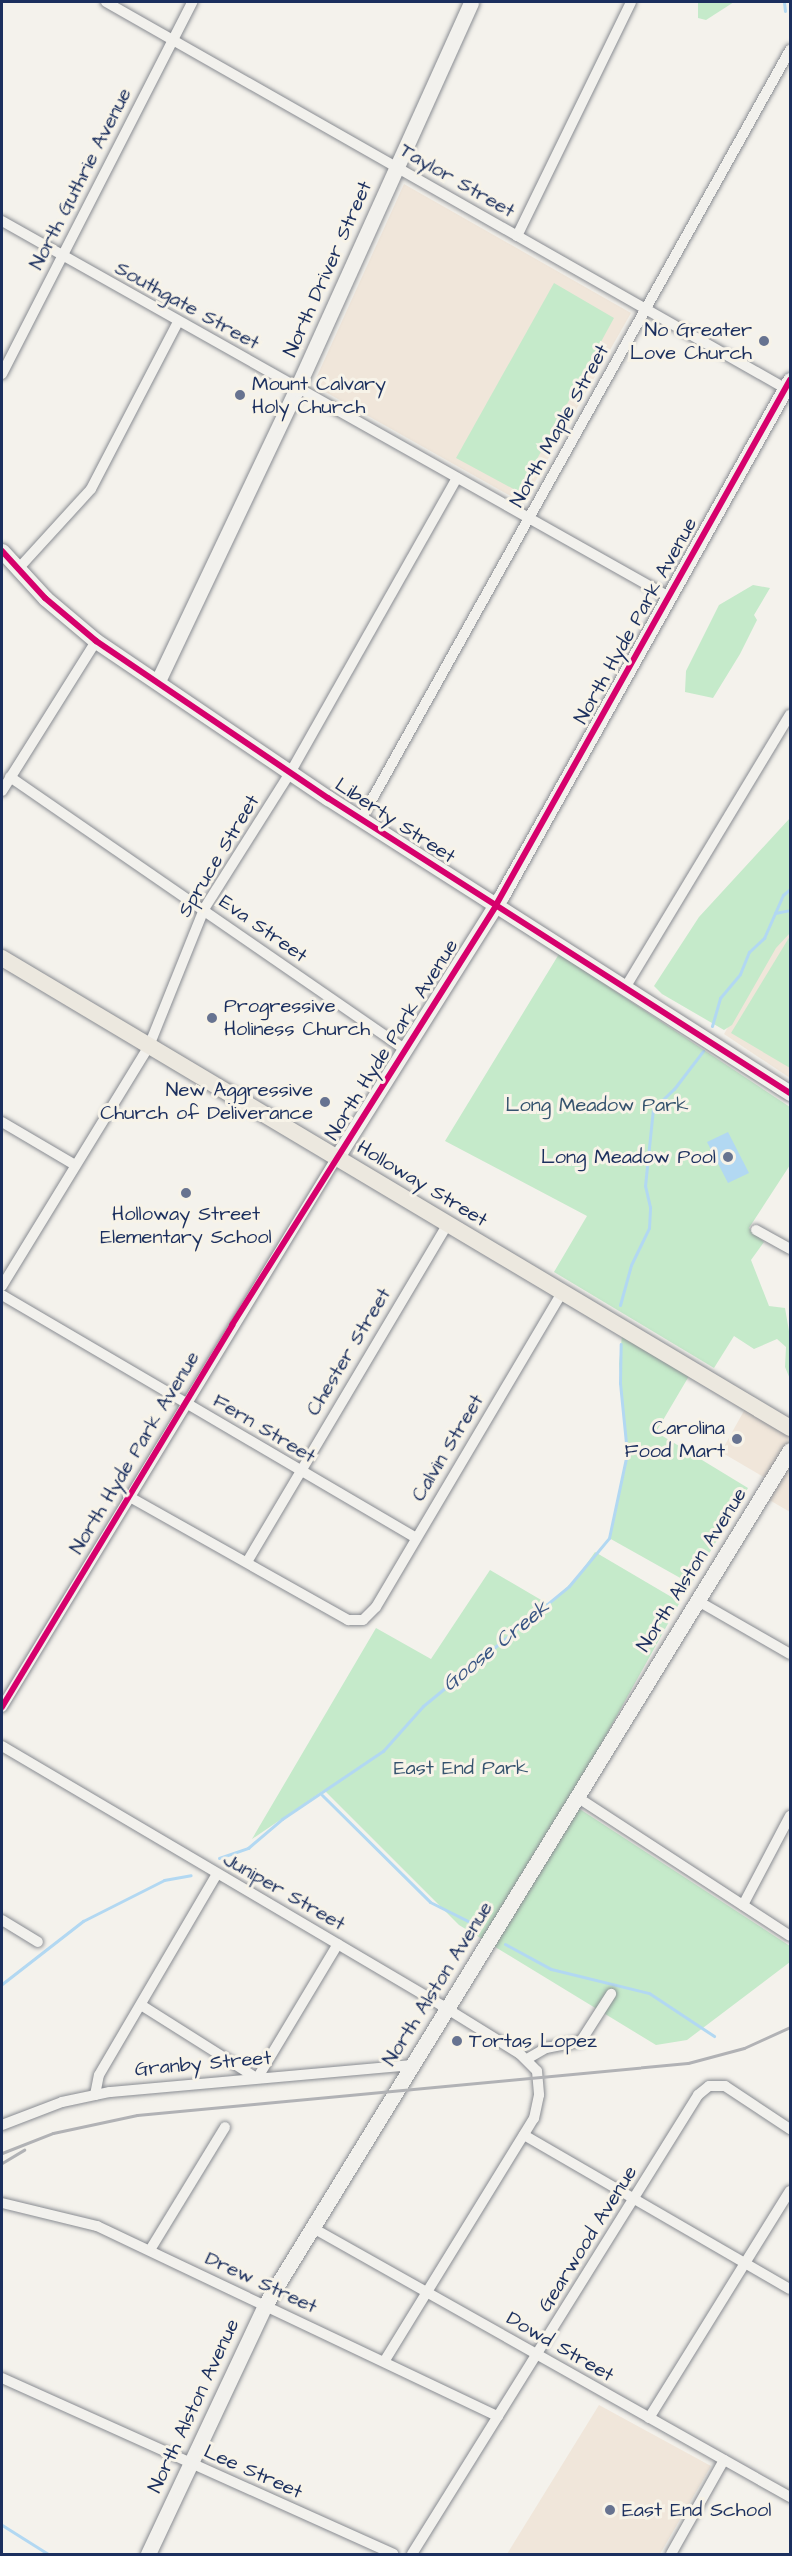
<!DOCTYPE html>
<style>
body{margin:0}
#map{position:relative;width:792px;height:2556px;overflow:hidden;background:#f4f2ec;font-family:"Architects Daughter",sans-serif}
div>[style]{position:absolute}
.built>*{inset:0;background:#f0e6da}
.green>*{inset:0;background:#c5eaca}
.water>*{inset:0;background:#b2d8f2}
.stream>*{height:3px;margin:-1.5px;padding:0 1.5px;transform-origin:1.5px;border-radius:1.5px;background:#b2d8f2}
.roads{filter:drop-shadow(0 0 2px #898c92) drop-shadow(0 0 2px #898c92)}
.street>*{height:10px;margin:-5px;padding:0 5px;transform-origin:5px;border-radius:5px;background:#f2f1ed}
.secondary>*{height:15px;margin:-7.5px;padding:0 7.5px;transform-origin:7.5px;border-radius:7.5px;background:#f2f1ed}
.primary>*{height:16px;margin:-8px;padding:0 8px;transform-origin:8px;border-radius:8px;background:#ece8df}
.rail>*{height:3px;margin:-1.5px;padding:0 1.5px;transform-origin:1.5px;border-radius:1.5px;background:#b1b2b5}
.cycleway>*{height:6px;margin:-3px;padding:0 3px;transform-origin:3px;border-radius:3px;background:#d6006c}
.dots>*{width:16px;height:16px;translate:-50% -50%;box-sizing:border-box;border:3px solid #f7f3e8;border-radius:50%}
span{translate:-50% -50%;white-space:nowrap;text-align:center;line-height:1.15;-webkit-text-stroke:6px #f7f3e8;paint-order:stroke}
.street-label{font-size:20px;color:#1b2f5e}
.poi-label{font-size:20px;color:#1b2f5e}
.right{translate:-100% -50%;text-align:right}
.left{translate:0 -50%;text-align:left}
.park-label{font-size:20px;color:#35536e}
.water-label{font-size:21px;color:#3a5684;font-style:italic}
.frame{position:absolute;inset:0;border:3px solid #1b2f5e;pointer-events:none}
</style>
<div id="map">
<div class="built">
<i style="clip-path:polygon(404px 184px,631px 313px,523px 503px,313px 385px)"></i>
<i style="clip-path:polygon(784px 933px,790px 933px,790px 1078px,724px 1034px)"></i>
<i style="clip-path:polygon(745px 1409px,790px 1436px,790px 1512px,766px 1498px,774px 1483px,721px 1452px)"></i>
<i style="clip-path:polygon(599px 2405px,711px 2466px,660px 2554px,507px 2554px)"></i>
</div>
<div class="green">
<i style="clip-path:polygon(698px 2px,734px 2px,706px 20px,698px 18px)"></i>
<i style="clip-path:polygon(554px 283px,614px 318px,519px 492px,456px 458px)"></i>
<i style="clip-path:polygon(753px 585px,770px 588px,754px 615px,757px 620px,740px 654px,713px 698px,685px 692px,686px 671px,719px 605px)"></i>
<i style="clip-path:polygon(790px 818px,790px 933px,776px 948px,732px 1025px,724px 1030px,662px 994px,654px 986px,699px 917px)"></i>
<i style="clip-path:polygon(790px 936px,790px 1068px,731px 1033px)"></i>
<i style="clip-path:polygon(559px 954px,790px 1107px,790px 1165px,749px 1228px,764px 1242px,751px 1260px,769px 1306px,785px 1308px,790px 1337px,790px 1379px,785px 1367px,786px 1347px,777px 1339px,754px 1349px,734px 1336px,714px 1368px,554px 1272px,587px 1216px,445px 1141px)"></i>
<i style="clip-path:polygon(622px 1336px,689px 1376px,656px 1432px,748px 1488px,691px 1584px,609px 1538px,627px 1453px,619px 1364px)"></i>
<i style="clip-path:polygon(595px 1552px,680px 1602px,569px 1802px,790px 1946px,790px 1962px,687px 2040px,656px 2045px,459px 1925px,324px 1790px,252px 1839px,376px 1628px,431px 1659px,490px 1570px,548px 1604px,575px 1580px)"></i>
</div>
<div class="water">
<i style="clip-path:polygon(728px 1132px,749px 1173px,728px 1183px,707px 1142px)"></i>
</div>
<div class="stream">
<i style="left:784px;top:2px;width:9px;rotate:84deg"></i>
<i style="left:775px;top:913px;width:15px;rotate:-11deg"></i>
<i style="left:712px;top:1026px;width:29px;rotate:-74deg"></i>
<i style="left:720px;top:998px;width:31px;rotate:-50deg"></i>
<i style="left:740px;top:974px;width:24px;rotate:-68deg"></i>
<i style="left:749px;top:952px;width:21px;rotate:-43deg"></i>
<i style="left:764px;top:938px;width:47px;rotate:-66.2deg"></i>
<i style="left:783px;top:895px;width:9px;rotate:-41deg"></i>
<i style="left:620px;top:1305px;width:41px;rotate:-74.6deg"></i>
<i style="left:631px;top:1265px;width:41px;rotate:-64.1deg"></i>
<i style="left:649px;top:1228px;width:21px;rotate:-87deg"></i>
<i style="left:650px;top:1207px;width:22px;rotate:-103deg"></i>
<i style="left:645px;top:1186px;width:77px;rotate:-84.1deg"></i>
<i style="left:653px;top:1109px;width:29px;rotate:-44deg"></i>
<i style="left:674px;top:1089px;width:48px;rotate:-52.7deg"></i>
<i style="left:322px;top:1795px;width:152px;rotate:44.7deg"></i>
<i style="left:430px;top:1902px;width:56px;rotate:26.6deg"></i>
<i style="left:219px;top:1858px;width:31px;rotate:-19deg"></i>
<i style="left:248px;top:1848px;width:45px;rotate:-40.5deg"></i>
<i style="left:282px;top:1819px;width:122px;rotate:-34deg"></i>
<i style="left:383px;top:1751px;width:60px;rotate:-48.4deg"></i>
<i style="left:423px;top:1706px;width:189px;rotate:-39.4deg"></i>
<i style="left:569px;top:1586px;width:62px;rotate:-50.2deg"></i>
<i style="left:609px;top:1538px;width:87px;rotate:-78deg"></i>
<i style="left:627px;top:1453px;width:70px;rotate:-95.7deg"></i>
<i style="left:620px;top:1383px;width:39px;rotate:-89deg"></i>
<i style="left:505px;top:1944px;width:52px;rotate:28.5deg"></i>
<i style="left:551px;top:1969px;width:101px;rotate:13.8deg"></i>
<i style="left:649px;top:1993px;width:78px;rotate:33.5deg"></i>
<i style="left:2px;top:1984px;width:103px;rotate:-37.9deg"></i>
<i style="left:83px;top:1921px;width:91px;rotate:-26.8deg"></i>
<i style="left:164px;top:1880px;width:27px;rotate:-10deg"></i>
<i style="left:2px;top:2525px;width:54px;rotate:32.2deg"></i>
</div>
<div class="roads">
<div class="street">
<i style="left:106px;top:2px;width:787px;rotate:29.63deg"></i>
<i style="left:2px;top:221px;width:766px;rotate:29.41deg"></i>
<i style="left:517px;top:236px;width:260px;rotate:-64deg"></i>
<i style="left:2px;top:374px;width:418px;rotate:-62.9deg"></i>
<i style="left:18px;top:569px;width:108px;rotate:-47.6deg"></i>
<i style="left:91px;top:489px;width:188px;rotate:-62.5deg"></i>
<i style="left:10px;top:777px;width:480px;rotate:34.6deg"></i>
<i style="left:2px;top:791px;width:177px;rotate:-57.9deg"></i>
<i style="left:361px;top:819px;width:881px;rotate:-60.84deg"></i>
<i style="left:625px;top:988px;width:319px;rotate:-58.9deg"></i>
<i style="left:2px;top:1122px;width:85px;rotate:30.5deg"></i>
<i style="left:756px;top:1230px;width:39px;rotate:29deg"></i>
<i style="left:2px;top:1286px;width:281px;rotate:-58.5deg"></i>
<i style="left:149px;top:1046px;width:148px;rotate:-68.1deg"></i>
<i style="left:204px;top:909px;width:161px;rotate:-57.7deg"></i>
<i style="left:290px;top:773px;width:339px;rotate:-60.5deg"></i>
<i style="left:2px;top:1295px;width:480px;rotate:30.4deg"></i>
<i style="left:128px;top:1496px;width:253px;rotate:29.4deg"></i>
<i style="left:348px;top:1620px;width:15px"></i>
<i style="left:363px;top:1620px;width:18px;rotate:-45deg"></i>
<i style="left:376px;top:1607px;width:366px;rotate:-59.4deg"></i>
<i style="left:247px;top:1562px;width:394px;rotate:-59.3deg"></i>
<i style="left:698px;top:1601px;width:106px;rotate:29.9deg"></i>
<i style="left:2px;top:1707px;width:644px;rotate:-58.65deg"></i>
<i style="left:2px;top:1746px;width:510px;rotate:30.54deg"></i>
<i style="left:441px;top:2005px;width:93px;rotate:31.8deg"></i>
<i style="left:520px;top:2054px;width:24px;rotate:45deg"></i>
<i style="left:537px;top:2071px;width:24px;rotate:85deg"></i>
<i style="left:539px;top:2095px;width:24px;rotate:102deg"></i>
<i style="left:534px;top:2118px;width:284px;rotate:121.6deg"></i>
<i style="left:577px;top:1797px;width:254px;rotate:33.1deg"></i>
<i style="left:743px;top:1905px;width:101px;rotate:-62.2deg"></i>
<i style="left:2px;top:1920px;width:42px;rotate:31.4deg"></i>
<i style="left:141px;top:2005px;width:135px;rotate:32.3deg"></i>
<i style="left:527px;top:2059px;width:22px;rotate:-30deg"></i>
<i style="left:546px;top:2048px;width:36px;rotate:-11deg"></i>
<i style="left:581px;top:2041px;width:56px;rotate:-57.4deg"></i>
<i style="left:258px;top:2077px;width:155px;rotate:-59deg"></i>
<i style="left:95px;top:2095px;width:20px;rotate:-79deg"></i>
<i style="left:99px;top:2075px;width:233px;rotate:-59.6deg"></i>
<i style="left:2px;top:2125px;width:64px;rotate:-21deg"></i>
<i style="left:62px;top:2102px;width:49px;rotate:-11.8deg"></i>
<i style="left:110px;top:2092px;width:304px;rotate:-5.1deg"></i>
<i style="left:524px;top:2135px;width:307px;rotate:30.1deg"></i>
<i style="left:2px;top:2203px;width:98px;rotate:13.6deg"></i>
<i style="left:97px;top:2226px;width:444px;rotate:25.4deg"></i>
<i style="left:313px;top:2228px;width:548px;rotate:29.42deg"></i>
<i style="left:150px;top:2250px;width:144px;rotate:-58.6deg"></i>
<i style="left:2px;top:2378px;width:429px;rotate:24.2deg"></i>
<i style="left:649px;top:2418px;width:267px;rotate:-58.2deg"></i>
<i style="left:412px;top:2554px;width:541px;rotate:-58.07deg"></i>
<i style="left:698px;top:2095px;width:14px;rotate:-39deg"></i>
<i style="left:709px;top:2086px;width:16px"></i>
<i style="left:725px;top:2086px;width:78px;rotate:33.5deg"></i>
<i style="left:671px;top:2554px;width:108px;rotate:-60.6deg"></i>
</div>
<div class="secondary">
<i style="left:2px;top:551px;width:64px;rotate:47.5deg"></i>
<i style="left:45px;top:598px;width:67px;rotate:40.1deg"></i>
<i style="left:96px;top:641px;width:280px;rotate:34.1deg"></i>
<i style="left:328px;top:798px;width:548px;rotate:32.56deg"></i>
<i style="left:158px;top:681px;width:324px;rotate:-64.6deg"></i>
<i style="left:297px;top:388px;width:423px;rotate:-65.7deg"></i>
<i style="left:337px;top:1157px;width:310px;rotate:-57.8deg"></i>
<i style="left:502px;top:895px;width:590px;rotate:-60.79deg"></i>
<i style="left:148px;top:2554px;width:275px;rotate:-64.8deg"></i>
<i style="left:265px;top:2305px;width:1003px;rotate:-58.45deg"></i>
</div>
<div class="primary">
<i style="left:2px;top:958px;width:918px;rotate:30.81deg"></i>
</div>
</div>
<div class="rail">
<i style="left:2px;top:2153px;width:55px;rotate:-21.4deg"></i>
<i style="left:53px;top:2133px;width:86px;rotate:-12.1deg"></i>
<i style="left:137px;top:2115px;width:553px;rotate:-5.39deg"></i>
<i style="left:688px;top:2063px;width:58px;rotate:-15deg"></i>
<i style="left:744px;top:2048px;width:51px;rotate:-24.5deg"></i>
<i style="left:2px;top:2163px;width:26px;rotate:-31deg"></i>
</div>
<div class="cycleway">
<i style="left:2px;top:551px;width:64px;rotate:47.5deg"></i>
<i style="left:45px;top:598px;width:67px;rotate:40.1deg"></i>
<i style="left:96px;top:641px;width:280px;rotate:34.1deg"></i>
<i style="left:328px;top:798px;width:548px;rotate:32.56deg"></i>
<i style="left:2px;top:1707px;width:446px;rotate:-58.9deg"></i>
<i style="left:232px;top:1325px;width:496px;rotate:-57.8deg"></i>
<i style="left:496px;top:905px;width:602px;rotate:-60.75deg"></i>
</div>
<div class="dots">
<i style="left:764px;top:341px;background:#677390"></i>
<i style="left:240px;top:395px;background:#677390"></i>
<i style="left:212px;top:1018px;background:#677390"></i>
<i style="left:325px;top:1102px;background:#677390"></i>
<i style="left:728px;top:1157px;background:#677390"></i>
<i style="left:186px;top:1193px;background:#677390"></i>
<i style="left:737px;top:1439px;background:#677390"></i>
<i style="left:457px;top:2041px;background:#677390"></i>
<i style="left:610px;top:2510px;background:#677390"></i>
</div>
<div class="street-label">
<span style="left:81px;top:179px;rotate:-63deg">North Guthrie Avenue</span>
<span style="left:457px;top:181px;rotate:30deg">Taylor Street</span>
<span style="left:328px;top:269px;rotate:-66deg">North Driver Street</span>
<span style="left:187px;top:306px;rotate:29deg">Southgate Street</span>
<span style="left:560px;top:426px;rotate:-61deg">North Maple Street</span>
<span style="left:636px;top:621px;rotate:-61deg">North Hyde Park Avenue</span>
<span style="left:395px;top:821px;rotate:33deg">Liberty Street</span>
<span style="left:219px;top:856px;rotate:-59deg">Spruce Street</span>
<span style="left:263px;top:929px;rotate:35deg">Eva Street</span>
<span style="left:392px;top:1040px;rotate:-58deg">North Hyde Park Avenue</span>
<span style="left:422px;top:1184px;rotate:31deg">Holloway Street</span>
<span style="left:349px;top:1352px;rotate:-59deg">Chester Street</span>
<span style="left:264px;top:1429px;rotate:31deg">Fern Street</span>
<span style="left:448px;top:1448px;rotate:-59deg">Calvin Street</span>
<span style="left:135px;top:1453px;rotate:-59deg">North Hyde Park Avenue</span>
<span style="left:692px;top:1570px;rotate:-58deg">North Alston Avenue</span>
<span style="left:284px;top:1892px;rotate:30deg">Juniper Street</span>
<span style="left:438px;top:1984px;rotate:-58deg">North Alston Avenue</span>
<span style="left:203px;top:2064px;rotate:-5deg">Granby Street</span>
<span style="left:588px;top:2239px;rotate:-58deg">Gearwood Avenue</span>
<span style="left:261px;top:2283px;rotate:25deg">Drew Street</span>
<span style="left:560px;top:2347px;rotate:30deg">Dowd Street</span>
<span style="left:194px;top:2406px;rotate:-65deg">North Alston Avenue</span>
<span style="left:253px;top:2472px;rotate:24deg">Lee Street</span>
</div>
<div class="poi-label">
<span class="right" style="left:752px;top:342px">No Greater<br>Love Church</span>
<span class="left" style="left:252px;top:396px">Mount Calvary<br>Holy Church</span>
<span class="left" style="left:224px;top:1018px">Progressive<br>Holiness Church</span>
<span class="right" style="left:313px;top:1102px">New Aggressive<br>Church of Deliverance</span>
<span class="right" style="left:716px;top:1157px">Long Meadow Pool</span>
<span style="left:186px;top:1226px">Holloway Street<br>Elementary School</span>
<span class="right" style="left:725px;top:1440px">Carolina<br>Food Mart</span>
<span class="left" style="left:469px;top:2041px">Tortas Lopez</span>
<span class="left" style="left:622px;top:2510px">East End School</span>
</div>
<div class="park-label">
<span style="left:597px;top:1105px">Long Meadow Park</span>
<span style="left:461px;top:1768px">East End Park</span>
</div>
<div class="water-label">
<span style="left:496px;top:1646px;rotate:-39deg">Goose Creek</span>
</div>
<div class="frame"></div>
</div>
